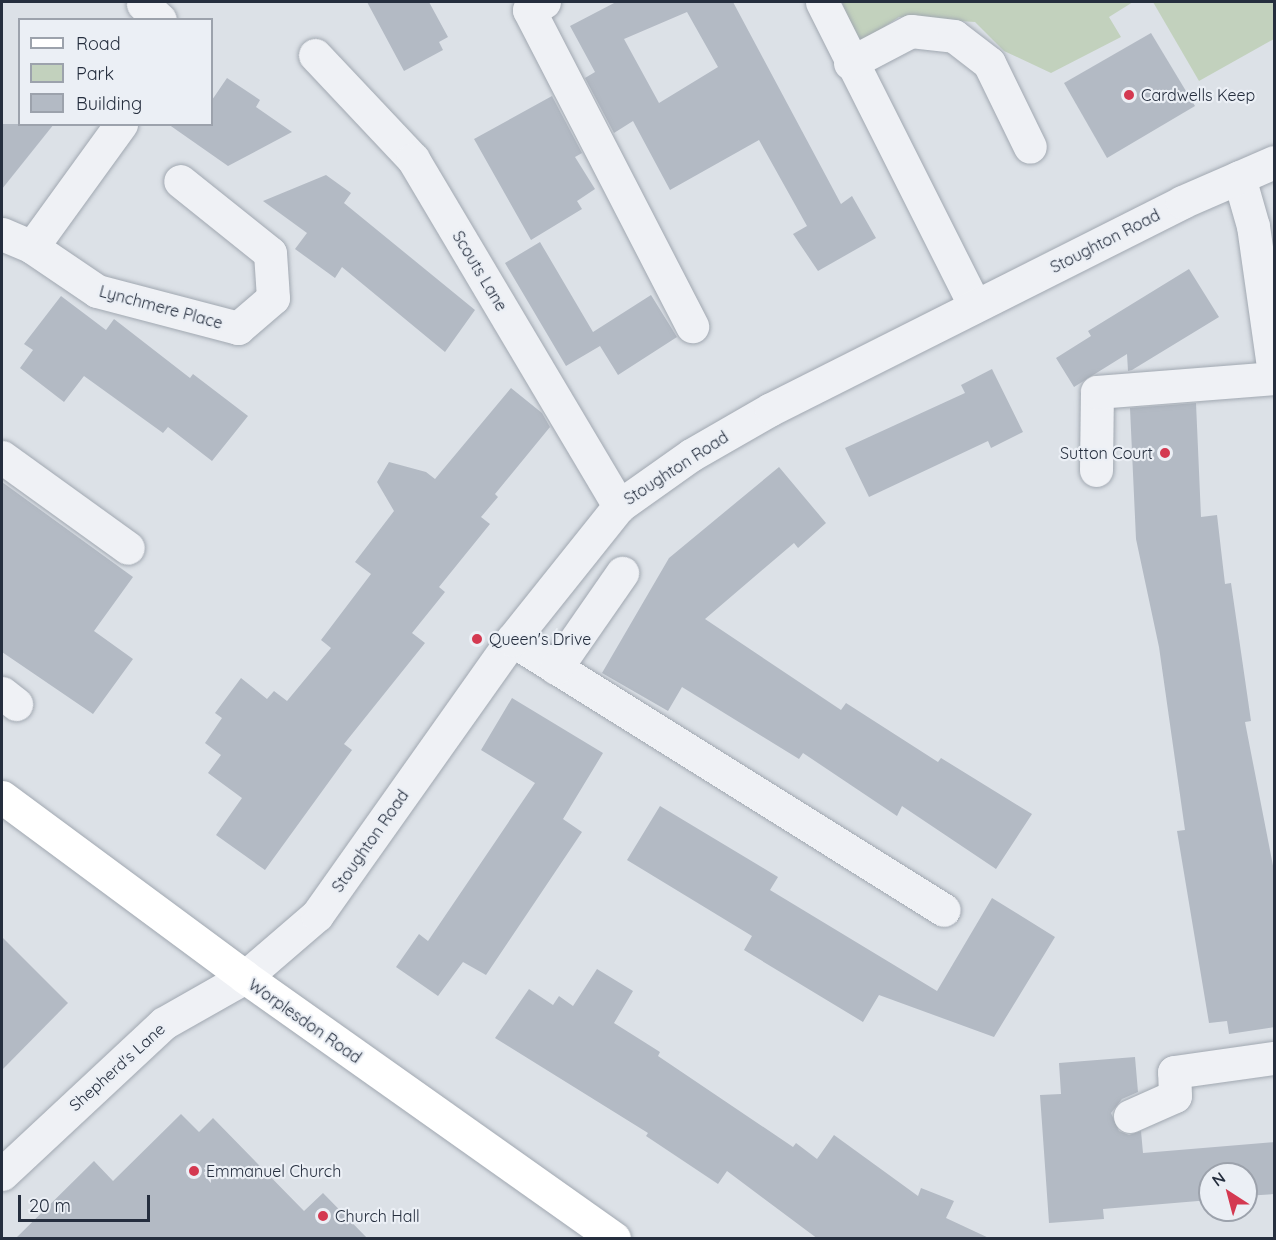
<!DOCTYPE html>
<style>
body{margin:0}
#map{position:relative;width:1276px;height:1240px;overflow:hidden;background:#dce1e7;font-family:Quicksand,sans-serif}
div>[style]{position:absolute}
.green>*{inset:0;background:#c2d1bd}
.building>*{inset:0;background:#b3bac4}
.roads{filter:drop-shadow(0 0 2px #a1a8b1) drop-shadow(0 0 2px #a1a8b1)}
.minor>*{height:33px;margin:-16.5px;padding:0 16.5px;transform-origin:16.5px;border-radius:16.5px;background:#eff1f5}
.major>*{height:33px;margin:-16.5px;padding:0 16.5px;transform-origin:16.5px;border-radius:16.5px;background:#fff}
.dots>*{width:16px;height:16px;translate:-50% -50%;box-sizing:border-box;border:3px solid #ebeff5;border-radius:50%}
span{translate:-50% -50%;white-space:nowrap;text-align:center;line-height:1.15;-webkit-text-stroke:4.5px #ebeff5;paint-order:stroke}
.poi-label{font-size:16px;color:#252e3e}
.left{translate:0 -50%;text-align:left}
.right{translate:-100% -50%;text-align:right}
.street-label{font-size:16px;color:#252e3e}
.frame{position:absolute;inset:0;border:3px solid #252e3e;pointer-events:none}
.legend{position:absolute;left:18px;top:18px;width:195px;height:108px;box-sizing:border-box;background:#ebeff5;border:2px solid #9ca2ac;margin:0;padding:8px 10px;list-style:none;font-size:18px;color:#252e3e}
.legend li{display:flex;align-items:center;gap:12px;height:30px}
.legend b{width:30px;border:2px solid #9ca2ac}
.north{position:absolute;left:1198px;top:1162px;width:60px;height:60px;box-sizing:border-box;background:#ebeff5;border:2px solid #9ca2ac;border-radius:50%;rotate:324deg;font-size:16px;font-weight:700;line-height:24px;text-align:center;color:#252e3e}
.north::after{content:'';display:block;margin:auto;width:21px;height:27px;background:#d43951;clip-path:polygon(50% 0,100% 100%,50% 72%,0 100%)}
.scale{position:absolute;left:18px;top:1195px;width:132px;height:27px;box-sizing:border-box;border:3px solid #252e3e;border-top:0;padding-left:8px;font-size:18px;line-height:21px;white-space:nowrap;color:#252e3e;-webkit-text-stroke:4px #ebeff5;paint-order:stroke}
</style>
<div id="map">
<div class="green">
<i style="clip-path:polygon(842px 2px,1133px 2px,1109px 17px,1121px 37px,1051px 73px,1004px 51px,975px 22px,899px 17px,857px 45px)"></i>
<i style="clip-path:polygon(1153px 2px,1274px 2px,1274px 39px,1199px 81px)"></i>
</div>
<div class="building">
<i style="clip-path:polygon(367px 2px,429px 2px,448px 37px,439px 42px,443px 50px,404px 71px)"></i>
<i style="clip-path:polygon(evenodd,616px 2px,733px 2px,841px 204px,852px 196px,876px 238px,818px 271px,793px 234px,807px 226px,759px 140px,670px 190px,633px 121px,614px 133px,585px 78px,595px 72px,570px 26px,616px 2px,687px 12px,718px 67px,659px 103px,624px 39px,687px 12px)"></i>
<i style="clip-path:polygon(1151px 33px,1195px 106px,1107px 158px,1064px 83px)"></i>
<i style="clip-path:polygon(227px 78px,260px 100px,256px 107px,292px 132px,228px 166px,168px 124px,212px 124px,212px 100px)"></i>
<i style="clip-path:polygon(552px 96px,582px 153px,575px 157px,595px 189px,577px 201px,582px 209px,531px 240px,474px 139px)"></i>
<i style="clip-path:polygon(2px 124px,54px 124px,2px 189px)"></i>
<i style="clip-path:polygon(326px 175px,351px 193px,344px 203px,475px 310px,445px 352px,342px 267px,335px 278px,295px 249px,307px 233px,263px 201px)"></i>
<i style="clip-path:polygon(540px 242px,593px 332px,651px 295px,677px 337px,618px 375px,600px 346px,566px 366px,505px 263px)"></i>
<i style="clip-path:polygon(1189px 269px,1219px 317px,1132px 370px,1128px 371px,1127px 354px,1074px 387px,1056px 358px,1091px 336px,1088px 331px)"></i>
<i style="clip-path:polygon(61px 296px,106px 330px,114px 319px,190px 378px,193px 374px,248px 416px,212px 461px,168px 427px,163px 433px,84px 376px,64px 402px,20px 368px,33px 350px,24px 344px)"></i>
<i style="clip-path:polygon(992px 369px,1023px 432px,991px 448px,988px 441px,869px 497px,845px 448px,965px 393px,961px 385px)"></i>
<i style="clip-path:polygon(511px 388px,542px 413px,550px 427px,495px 494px,498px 497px,481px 517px,490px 524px,439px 587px,445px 592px,412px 633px,425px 643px,344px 744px,352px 750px,265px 870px,216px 835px,242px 798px,208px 773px,221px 755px,205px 743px,222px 718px,215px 713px,241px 678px,267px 699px,274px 691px,287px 701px,331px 648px,321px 640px,371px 574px,355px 562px,394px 511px,377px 482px,389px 462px,426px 472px,435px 479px)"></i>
<i style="clip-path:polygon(1196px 403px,1201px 517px,1217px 515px,1225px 584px,1231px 583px,1251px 721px,1245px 722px,1275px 876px,1275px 1027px,1229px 1034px,1227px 1021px,1209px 1023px,1177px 831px,1185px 830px,1159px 647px,1136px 539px,1130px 408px)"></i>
<i style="clip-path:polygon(779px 467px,826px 523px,798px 548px,794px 543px,705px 619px,841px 710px,846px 703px,938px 762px,941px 758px,1032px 814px,996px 869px,902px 806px,897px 816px,803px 753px,799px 759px,682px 687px,668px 711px,602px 673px,669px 558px)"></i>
<i style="clip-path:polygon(2px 482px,133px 577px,94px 631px,133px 659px,93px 714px,2px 652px)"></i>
<i style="clip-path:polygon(512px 698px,603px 753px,563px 819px,582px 832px,486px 975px,463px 962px,438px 996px,396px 967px,419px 934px,428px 941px,535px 783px,481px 750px)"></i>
<i style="clip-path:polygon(660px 806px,778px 877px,770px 890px,937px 991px,992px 898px,1055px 937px,994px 1037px,879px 995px,863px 1022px,744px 950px,752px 936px,627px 860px)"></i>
<i style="clip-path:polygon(2px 937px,68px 1003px,2px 1070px)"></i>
<i style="clip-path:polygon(597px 969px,633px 991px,614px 1023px,660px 1052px,658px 1056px,793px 1147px,796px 1143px,817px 1159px,834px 1135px,918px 1196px,921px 1188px,954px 1201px,946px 1218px,991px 1239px,818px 1239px,727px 1171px,718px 1184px,646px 1136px,648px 1133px,495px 1038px,529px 989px,553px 1005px,559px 996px,573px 1006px)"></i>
<i style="clip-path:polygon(1135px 1057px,1138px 1092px,1122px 1099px,1111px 1113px,1119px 1131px,1129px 1135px,1141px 1131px,1143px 1153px,1275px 1142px,1275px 1194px,1246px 1196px,1246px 1174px,1210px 1174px,1210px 1200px,1103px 1209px,1104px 1219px,1049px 1223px,1040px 1095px,1061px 1094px,1059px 1063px)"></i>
<i style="clip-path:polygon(181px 1114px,199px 1132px,213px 1118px,304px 1211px,323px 1193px,368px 1239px,15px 1239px,94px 1161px,113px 1181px)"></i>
</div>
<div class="roads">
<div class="minor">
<i style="left:544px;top:2px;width:17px;rotate:152deg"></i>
<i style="left:529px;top:10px;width:356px;rotate:62.7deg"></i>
<i style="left:822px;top:2px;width:340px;rotate:63.3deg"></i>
<i style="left:143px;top:4px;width:23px;rotate:43deg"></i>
<i style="left:315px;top:55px;width:143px;rotate:46.7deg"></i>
<i style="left:413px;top:159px;width:404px;rotate:59.3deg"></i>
<i style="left:850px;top:63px;width:69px;rotate:-27.7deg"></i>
<i style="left:911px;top:31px;width:43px;rotate:6.6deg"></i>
<i style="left:954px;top:36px;width:44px;rotate:37.6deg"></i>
<i style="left:989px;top:63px;width:93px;rotate:64deg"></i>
<i style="left:1239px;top:177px;width:51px;rotate:74.1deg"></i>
<i style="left:1253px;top:226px;width:149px;rotate:81.9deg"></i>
<i style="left:2px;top:234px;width:33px;rotate:23deg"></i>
<i style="left:32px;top:247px;width:78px;rotate:34.1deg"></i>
<i style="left:97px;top:291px;width:146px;rotate:14.7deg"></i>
<i style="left:238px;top:328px;width:46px;rotate:-40.6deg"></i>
<i style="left:273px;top:298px;width:45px;rotate:-93.8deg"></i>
<i style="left:270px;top:253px;width:115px;rotate:-141.3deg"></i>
<i style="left:32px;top:247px;width:152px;rotate:-54.1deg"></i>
<i style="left:2px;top:457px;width:155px;rotate:35.8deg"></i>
<i style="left:1096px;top:470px;width:78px;rotate:-89.3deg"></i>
<i style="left:1097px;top:392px;width:178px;rotate:-4.5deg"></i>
<i style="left:512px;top:640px;width:509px;rotate:32.01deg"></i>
<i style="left:556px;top:668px;width:116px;rotate:-55.2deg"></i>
<i style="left:2px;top:693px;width:18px;rotate:38deg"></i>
<i style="left:1130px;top:1116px;width:49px;rotate:-24deg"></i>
<i style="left:1175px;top:1096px;width:24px;rotate:-92deg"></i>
<i style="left:1174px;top:1072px;width:101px;rotate:-8deg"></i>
<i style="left:2px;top:1174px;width:221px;rotate:-43deg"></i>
<i style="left:164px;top:1023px;width:93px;rotate:-29.6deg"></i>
<i style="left:245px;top:977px;width:95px;rotate:-40.7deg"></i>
<i style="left:317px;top:915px;width:337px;rotate:-54.7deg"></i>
<i style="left:512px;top:640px;width:171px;rotate:-51.4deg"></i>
<i style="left:619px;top:506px;width:88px;rotate:-35.3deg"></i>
<i style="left:691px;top:455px;width:92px;rotate:-29.9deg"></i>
<i style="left:771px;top:409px;width:460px;rotate:-26.7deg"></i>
<i style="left:1182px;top:202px;width:100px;rotate:-23.5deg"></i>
</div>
<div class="major">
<i style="left:2px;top:797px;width:302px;rotate:36.5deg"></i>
<i style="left:245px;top:977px;width:452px;rotate:35.3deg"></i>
</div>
</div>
<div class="dots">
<i style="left:1129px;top:95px;background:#d43951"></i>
<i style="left:1165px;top:453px;background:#d43951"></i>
<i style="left:477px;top:639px;background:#d43951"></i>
<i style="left:194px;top:1171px;background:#d43951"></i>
<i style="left:323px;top:1216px;background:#d43951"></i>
</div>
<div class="poi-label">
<span class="left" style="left:1141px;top:95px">Cardwells Keep</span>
<span class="right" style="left:1153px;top:453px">Sutton Court</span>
<span class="left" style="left:489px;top:639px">Queen's Drive</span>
<span class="left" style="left:206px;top:1171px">Emmanuel Church</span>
<span class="left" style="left:335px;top:1216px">Church Hall</span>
</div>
<div class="street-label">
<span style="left:1105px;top:241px;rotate:-27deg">Stoughton Road</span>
<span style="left:480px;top:271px;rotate:59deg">Scouts Lane</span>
<span style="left:161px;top:307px;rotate:15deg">Lynchmere Place</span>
<span style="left:676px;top:468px;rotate:-33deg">Stoughton Road</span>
<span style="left:370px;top:841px;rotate:-55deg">Stoughton Road</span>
<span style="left:305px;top:1021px;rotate:35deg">Worplesdon Road</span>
<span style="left:117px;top:1067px;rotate:-42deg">Shepherd's Lane</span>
</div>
<div class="frame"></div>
<ul class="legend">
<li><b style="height:8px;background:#fff"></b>Road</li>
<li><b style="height:16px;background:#c2d1bd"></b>Park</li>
<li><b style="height:16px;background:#b3bac4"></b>Building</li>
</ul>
<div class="north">N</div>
<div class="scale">20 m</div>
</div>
